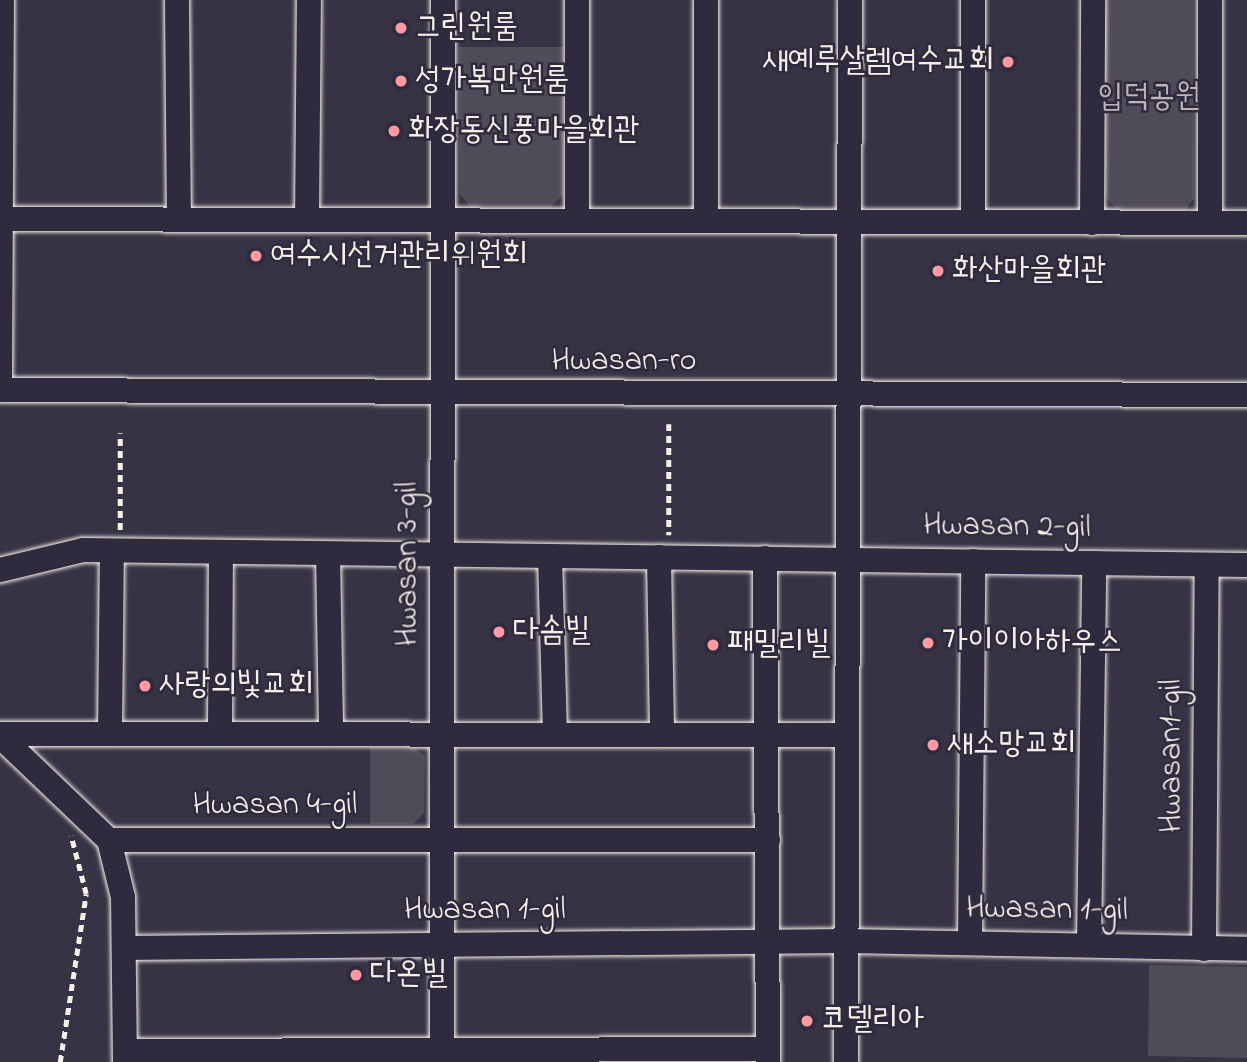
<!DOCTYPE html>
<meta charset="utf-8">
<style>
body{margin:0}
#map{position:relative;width:1247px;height:1062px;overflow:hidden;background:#373244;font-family:"Indie Flower","Poor Story",sans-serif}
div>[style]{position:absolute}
.green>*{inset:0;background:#504b59}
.path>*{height:4.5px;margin-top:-2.25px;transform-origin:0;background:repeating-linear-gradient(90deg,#f4f1e8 0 7px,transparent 0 12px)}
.roads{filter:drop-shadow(0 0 2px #f4f1e8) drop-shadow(0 0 2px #f4f1e8)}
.minor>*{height:24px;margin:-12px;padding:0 12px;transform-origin:12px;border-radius:12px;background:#2f2a3d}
.dots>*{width:19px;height:19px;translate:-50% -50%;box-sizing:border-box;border:4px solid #2f2a3d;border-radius:50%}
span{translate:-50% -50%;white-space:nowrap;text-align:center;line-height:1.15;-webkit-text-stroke:5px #2f2a3d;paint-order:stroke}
.poi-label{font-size:32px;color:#f4f1e8}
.left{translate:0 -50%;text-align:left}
.right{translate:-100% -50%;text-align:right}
.park-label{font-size:32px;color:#bbb7b6}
.street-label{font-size:32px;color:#f4f1e8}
</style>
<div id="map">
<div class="green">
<i style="clip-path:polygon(1104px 0,1193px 0,1194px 198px,1181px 217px,1122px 216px,1105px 196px)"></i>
<i style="clip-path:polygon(459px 47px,563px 47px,563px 195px,550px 208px,472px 209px,460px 194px)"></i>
<i style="clip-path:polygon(370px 747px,411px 747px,425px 755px,424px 813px,413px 824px,370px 824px)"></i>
<i style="clip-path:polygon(1149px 965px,1247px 967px,1247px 1058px,1148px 1056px)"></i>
</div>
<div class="path">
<i style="left:669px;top:424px;width:111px;rotate:90deg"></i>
<i style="left:120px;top:530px;width:97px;rotate:-90deg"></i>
<i style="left:60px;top:1062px;width:170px;rotate:-81.2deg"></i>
<i style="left:86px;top:894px;width:60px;rotate:-104.5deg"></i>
</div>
<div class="roads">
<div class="minor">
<i style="left:177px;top:0;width:220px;rotate:89.5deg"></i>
<i style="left:706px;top:0;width:221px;rotate:90deg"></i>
<i style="left:973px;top:0;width:222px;rotate:90deg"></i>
<i style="left:1210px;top:0;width:223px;rotate:90deg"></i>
<i style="left:1px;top:219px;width:1246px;rotate:0.18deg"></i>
<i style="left:307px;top:220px;width:220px;rotate:-89.5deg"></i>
<i style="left:577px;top:221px;width:221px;rotate:-90deg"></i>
<i style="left:1092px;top:223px;width:223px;rotate:-89.7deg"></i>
<i style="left:0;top:377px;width:377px;rotate:-89.7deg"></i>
<i style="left:0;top:390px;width:1247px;rotate:0.23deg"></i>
<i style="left:328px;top:554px;width:180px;rotate:89deg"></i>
<i style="left:550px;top:556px;width:178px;rotate:88.4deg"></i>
<i style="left:659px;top:557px;width:178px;rotate:89deg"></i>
<i style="left:765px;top:558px;width:504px;rotate:89.66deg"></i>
<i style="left:0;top:570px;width:85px;rotate:-13.5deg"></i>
<i style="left:83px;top:550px;width:1164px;rotate:0.74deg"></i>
<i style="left:0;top:734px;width:846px;rotate:0.07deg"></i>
<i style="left:110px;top:734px;width:183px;rotate:-89.4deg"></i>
<i style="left:220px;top:734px;width:182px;rotate:-89.7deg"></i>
<i style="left:0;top:736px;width:151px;rotate:43.7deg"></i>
<i style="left:109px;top:840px;width:59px;rotate:76.2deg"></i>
<i style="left:123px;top:897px;width:165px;rotate:89.3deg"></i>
<i style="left:109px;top:840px;width:659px"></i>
<i style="left:970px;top:942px;width:381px;rotate:-89.5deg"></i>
<i style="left:1089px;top:944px;width:381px;rotate:-89.2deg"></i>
<i style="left:124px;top:948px;width:722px;rotate:-0.56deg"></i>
<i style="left:846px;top:941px;width:401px;rotate:1.1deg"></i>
<i style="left:1204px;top:949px;width:384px;rotate:-89.6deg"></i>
<i style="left:125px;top:1051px;width:643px;rotate:-0.18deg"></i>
<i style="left:442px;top:1062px;width:1062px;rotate:-89.95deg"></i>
<i style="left:846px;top:1062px;width:1062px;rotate:-89.78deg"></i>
</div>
</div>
<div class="dots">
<i style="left:401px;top:28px;background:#ff9aa2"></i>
<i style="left:1008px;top:62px;background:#ff9aa2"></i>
<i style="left:401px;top:81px;background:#ff9aa2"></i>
<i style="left:394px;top:131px;background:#ff9aa2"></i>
<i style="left:256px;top:256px;background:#ff9aa2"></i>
<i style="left:938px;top:271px;background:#ff9aa2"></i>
<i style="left:499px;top:632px;background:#ff9aa2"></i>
<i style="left:928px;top:643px;background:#ff9aa2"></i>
<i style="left:713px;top:645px;background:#ff9aa2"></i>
<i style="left:145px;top:686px;background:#ff9aa2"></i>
<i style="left:933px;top:745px;background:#ff9aa2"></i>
<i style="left:356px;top:975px;background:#ff9aa2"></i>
<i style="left:807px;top:1021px;background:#ff9aa2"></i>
</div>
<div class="poi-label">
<span class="left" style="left:415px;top:28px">그린원룸</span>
<span class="right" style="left:994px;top:62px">새예루살렘여수교회</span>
<span class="left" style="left:415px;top:81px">성가복만원룸</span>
<span class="left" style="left:408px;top:131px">화장동신풍마을회관</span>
<span class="left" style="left:270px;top:256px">여수시선거관리위원회</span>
<span class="left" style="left:952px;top:271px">화산마을회관</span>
<span class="left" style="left:513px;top:632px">다솜빌</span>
<span class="left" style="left:942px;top:643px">가이이아하우스</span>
<span class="left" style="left:727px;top:645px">패밀리빌</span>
<span class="left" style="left:159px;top:686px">사랑의빛교회</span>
<span class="left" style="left:947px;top:745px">새소망교회</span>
<span class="left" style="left:370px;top:975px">다온빌</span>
<span class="left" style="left:821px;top:1021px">코델리아</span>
</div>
<div class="park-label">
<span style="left:1149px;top:98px">입덕공원</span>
</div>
<div class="street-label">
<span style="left:624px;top:362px">Hwasan-ro</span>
<span style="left:1007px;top:528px;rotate:1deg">Hwasan 2-gil</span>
<span style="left:409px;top:564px;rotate:-90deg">Hwasan 3-gil</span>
<span style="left:1173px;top:756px;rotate:-90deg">Hwasan1-gil</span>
<span style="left:275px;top:806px">Hwasan 4-gil</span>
<span style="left:485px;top:911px">Hwasan 1-gil</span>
<span style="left:1047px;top:911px;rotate:1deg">Hwasan 1-gil</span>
</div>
</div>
